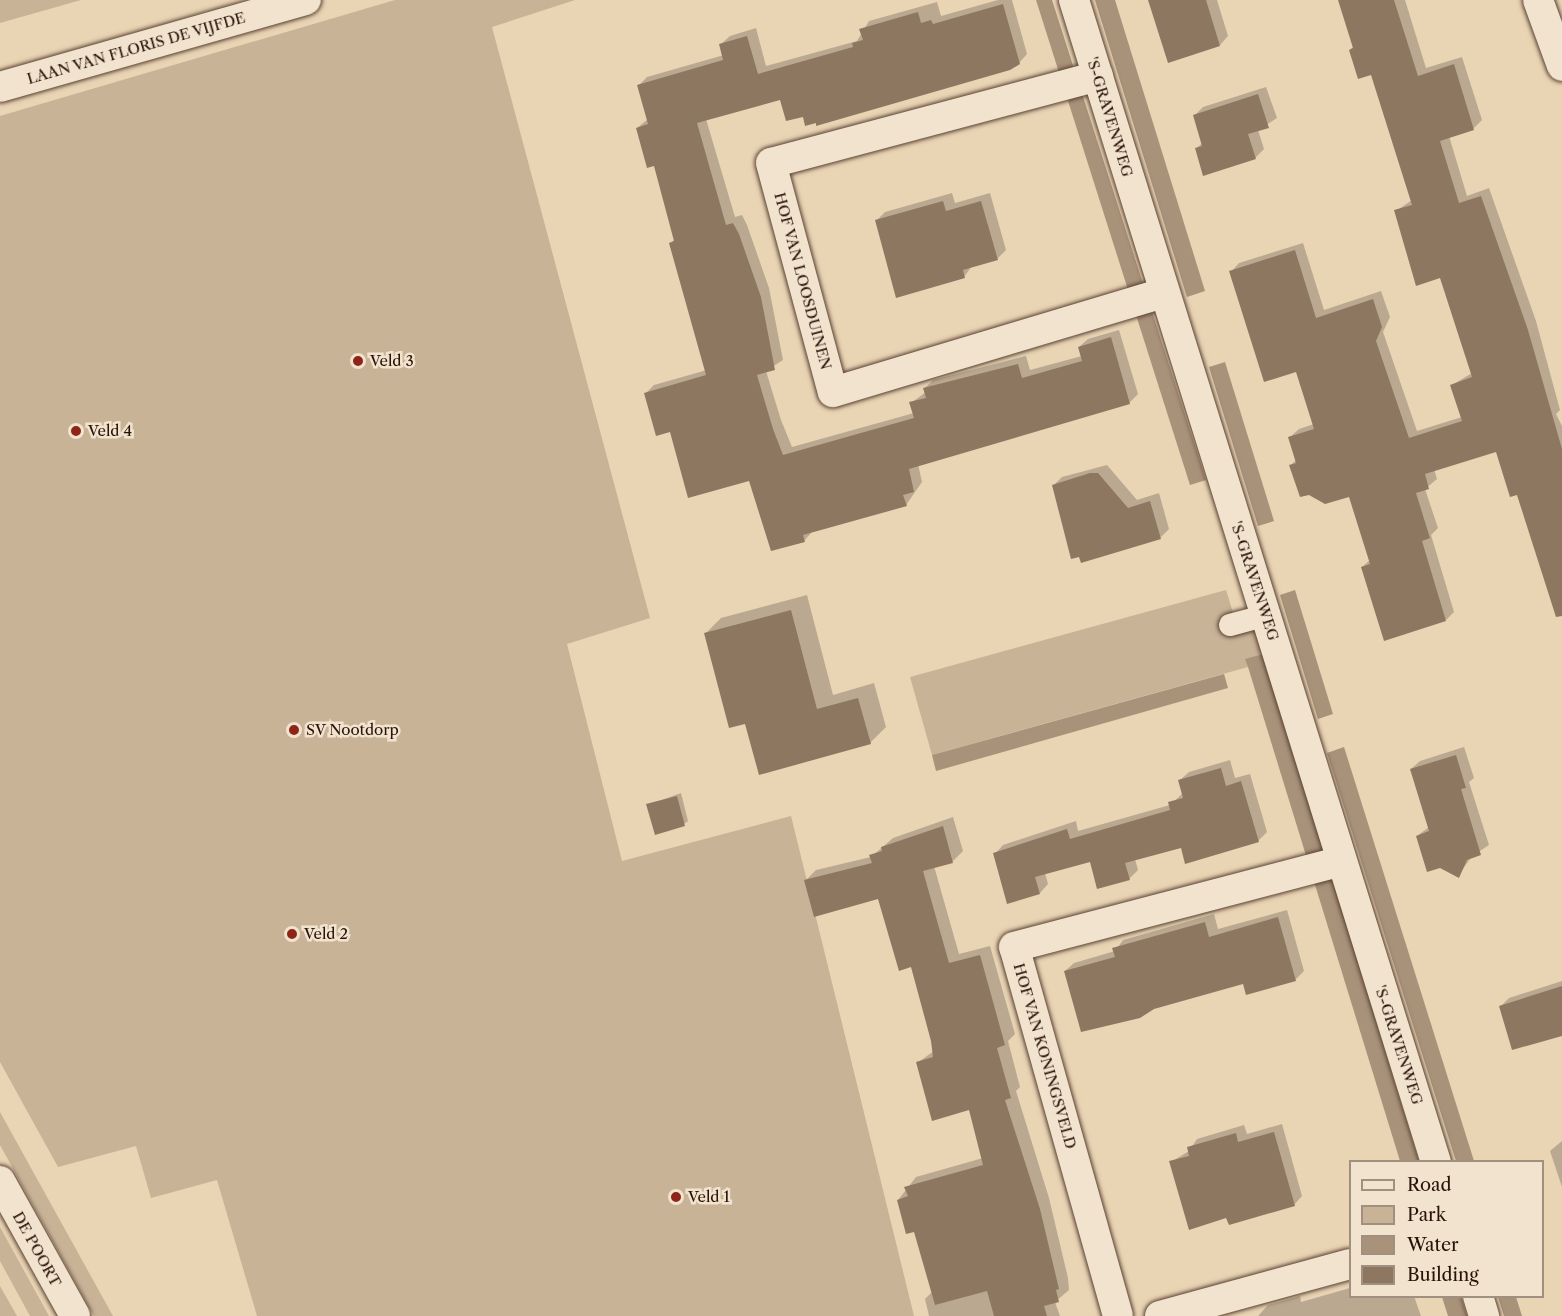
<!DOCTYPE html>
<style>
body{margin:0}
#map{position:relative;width:1562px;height:1316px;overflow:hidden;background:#e9d4b4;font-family:"Libre Caslon Text",serif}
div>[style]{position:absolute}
.green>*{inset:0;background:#c8b397}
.water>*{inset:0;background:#a8927a}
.shadow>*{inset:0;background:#0003}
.building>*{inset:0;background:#8d7761}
.roads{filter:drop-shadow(0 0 2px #594233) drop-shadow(0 0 2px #594233)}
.pedestrian>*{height:22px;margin:-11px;padding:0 11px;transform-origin:11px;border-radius:11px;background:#f1e3ce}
.minor>*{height:30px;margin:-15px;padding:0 15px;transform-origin:15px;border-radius:15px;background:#f1e3ce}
.dots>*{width:16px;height:16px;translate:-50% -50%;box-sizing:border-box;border:3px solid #f1e3ce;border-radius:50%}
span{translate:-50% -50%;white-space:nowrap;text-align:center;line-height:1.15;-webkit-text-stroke:5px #f1e3ce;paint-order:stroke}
.street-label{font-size:15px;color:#291208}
.poi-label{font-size:15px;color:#291208}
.left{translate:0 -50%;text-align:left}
.legend{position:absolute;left:1349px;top:1160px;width:195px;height:138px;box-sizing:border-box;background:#f1e3ce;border:2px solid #a18f7f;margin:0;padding:8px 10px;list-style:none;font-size:18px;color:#291208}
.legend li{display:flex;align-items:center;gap:12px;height:30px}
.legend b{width:30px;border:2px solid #a18f7f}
</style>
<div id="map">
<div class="green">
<i style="clip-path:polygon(0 0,81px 0,0 23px)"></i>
<i style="clip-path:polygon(395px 0,575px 0,492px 27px,650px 618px,567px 644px,622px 861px,791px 816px,914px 1316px,257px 1316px,217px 1180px,151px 1198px,136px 1146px,58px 1167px,0 1062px,0 116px)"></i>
<i style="clip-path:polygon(1226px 590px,1235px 619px,1251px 614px,1263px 654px,1246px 659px,1248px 667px,932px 755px,910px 677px)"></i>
<i style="clip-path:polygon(0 1112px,113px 1316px,94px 1316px,0 1145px)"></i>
<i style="clip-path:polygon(0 1227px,49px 1316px,30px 1316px,0 1261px)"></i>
<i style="clip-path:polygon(0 1286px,17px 1316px,0 1316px)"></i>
</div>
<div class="water">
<i style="clip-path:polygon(1036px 0,1052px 0,1206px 480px,1190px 485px)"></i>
<i style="clip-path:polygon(1095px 0,1115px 0,1205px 291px,1187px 297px)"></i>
<i style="clip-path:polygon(1225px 362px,1274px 521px,1258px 526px,1209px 367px)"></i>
<i style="clip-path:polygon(1295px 590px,1333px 714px,1318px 719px,1280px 595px)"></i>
<i style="clip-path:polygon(1263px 654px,1419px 1161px,1400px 1161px,1248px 667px,1245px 659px)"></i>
<i style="clip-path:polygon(1224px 674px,1228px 688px,936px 771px,932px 755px)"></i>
<i style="clip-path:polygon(1344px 747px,1474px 1161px,1456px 1161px,1327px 753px)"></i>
<i style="clip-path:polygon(1442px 1297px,1461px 1297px,1467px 1316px,1448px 1316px)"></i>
<i style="clip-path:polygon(1498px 1297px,1516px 1297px,1522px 1316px,1504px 1316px)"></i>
</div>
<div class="shadow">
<i style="clip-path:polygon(998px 0,1012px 0,1027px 54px,1019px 63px,817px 121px,781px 98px,706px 119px,735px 217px,742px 215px,747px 225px,769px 288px,783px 360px,766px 371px,781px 420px,792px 447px,914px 413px,911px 403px,926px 392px,925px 388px,933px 380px,1026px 356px,1030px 370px,1082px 356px,1079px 347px,1088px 339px,1119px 330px,1138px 394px,1129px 403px,918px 464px,922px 482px,906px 505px,812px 532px,804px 541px,750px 479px,671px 430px,645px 394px,654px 385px,707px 370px,671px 243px,675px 239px,655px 164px,637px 128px,648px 119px,638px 86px,647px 77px,724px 55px,721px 44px,730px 36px,756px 28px,766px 66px,857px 41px,869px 21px,937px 2px,941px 16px)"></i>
<i style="clip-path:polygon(1150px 0,1217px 0,1228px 36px,1220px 45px)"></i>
<i style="clip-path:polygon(1341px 0,1405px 0,1426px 68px,1462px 57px,1482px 120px,1474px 128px,1449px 136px,1467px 196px,1489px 188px,1536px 321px,1560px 410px,1556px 414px,1562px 426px,1562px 597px,1497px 450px,1434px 469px,1437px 479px,1425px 489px,1438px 528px,1431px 535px,1454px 612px,1446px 620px,1362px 567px,1370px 560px,1350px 495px,1291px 465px,1297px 459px,1290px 437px,1299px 429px,1314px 424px,1297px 371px,1231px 272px,1239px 263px,1303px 243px,1324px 310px,1381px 291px,1390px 317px,1383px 332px,1417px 431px,1462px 417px,1452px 385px,1472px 373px,1440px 276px,1396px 211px,1412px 200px,1372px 73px,1350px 50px,1354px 46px)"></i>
<i style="clip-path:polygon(1266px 87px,1277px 118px,1258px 130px,1264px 149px,1255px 158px,1196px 149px,1203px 142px,1194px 116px,1203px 107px)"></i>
<i style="clip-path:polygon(952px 193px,955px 203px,990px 193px,1006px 250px,997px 259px,972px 266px,964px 277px,876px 221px,885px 212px)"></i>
<i style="clip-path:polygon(1107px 465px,1137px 500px,1159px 493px,1169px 529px,1161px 537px,1054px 485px,1062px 477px)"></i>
<i style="clip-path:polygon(807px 595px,833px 695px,874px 683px,886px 727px,870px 743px,746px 722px,705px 634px,721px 618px)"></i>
<i style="clip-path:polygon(1464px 747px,1474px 778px,1469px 782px,1489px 845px,1472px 856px,1458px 876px,1417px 836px,1429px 827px,1411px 769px,1420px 761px)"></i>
<i style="clip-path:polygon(1230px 760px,1235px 778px,1250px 774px,1267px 832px,1258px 841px,1182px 846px,1135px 859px,1138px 870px,1130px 878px,1098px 887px,1091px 860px,1045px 873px,1048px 884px,1040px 893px,995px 854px,1003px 845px,1076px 821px,1078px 831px,1170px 805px,1183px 793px,1180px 780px,1189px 772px)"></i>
<i style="clip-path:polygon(681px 793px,688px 821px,684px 824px,648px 805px)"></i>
<i style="clip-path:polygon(953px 817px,963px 851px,953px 861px,934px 866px,959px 954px,990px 946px,1015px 1034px,1008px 1041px,1020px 1087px,1016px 1091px,1049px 1198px,1068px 1278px,1069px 1290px,1055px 1302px,1060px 1316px,929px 1316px,925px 1299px,933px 1291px,915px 1230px,898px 1200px,916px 1177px,983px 1158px,970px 1108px,917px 1063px,934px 1051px,912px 965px,879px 897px,806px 880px,816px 870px,871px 857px,893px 838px)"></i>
<i style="clip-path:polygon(1287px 910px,1304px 971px,1295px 980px,1244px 982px,1065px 971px,1074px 963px,1115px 951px,1123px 940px,1214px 914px,1218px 929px)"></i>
<i style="clip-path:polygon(1562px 981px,1562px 1034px,1500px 1007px,1509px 998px)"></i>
<i style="clip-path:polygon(1282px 1124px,1302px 1196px,1294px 1205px,1227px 1217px,1171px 1162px,1189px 1151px,1197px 1139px,1244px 1125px,1247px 1134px)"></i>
<i style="clip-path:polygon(1562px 1141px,1562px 1187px,1550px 1151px)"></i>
<i style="clip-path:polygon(1350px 1288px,1350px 1296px,1414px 1296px,1421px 1316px,1258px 1316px,1268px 1305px,1300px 1296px,1301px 1302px)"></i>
</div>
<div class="building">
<i style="clip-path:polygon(1148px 0,1206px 0,1220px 46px,1168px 63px)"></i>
<i style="clip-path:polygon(1338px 0,1394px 0,1418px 76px,1454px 64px,1474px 130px,1440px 141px,1459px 203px,1481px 196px,1528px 330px,1562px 449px,1562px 616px,1556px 617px,1517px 495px,1510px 497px,1496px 452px,1425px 474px,1429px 489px,1416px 493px,1430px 538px,1422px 541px,1446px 621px,1384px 641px,1361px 567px,1370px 564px,1349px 497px,1325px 504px,1309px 495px,1300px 497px,1289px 465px,1296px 463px,1288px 437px,1314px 429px,1296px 372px,1264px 382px,1229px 271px,1295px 250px,1316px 318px,1373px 299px,1382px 327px,1376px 341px,1409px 438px,1462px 421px,1450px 385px,1472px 377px,1440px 278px,1416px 286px,1394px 210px,1412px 205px,1371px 75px,1358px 79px,1349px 50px,1353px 48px)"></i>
<i style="clip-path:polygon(1003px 4px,1020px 64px,1010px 70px,816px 126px,816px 123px,805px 126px,803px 117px,786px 121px,780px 100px,697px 123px,726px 225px,733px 223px,739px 234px,761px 297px,775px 370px,757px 375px,773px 429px,783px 455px,914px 418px,909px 402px,926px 398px,923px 388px,1018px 364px,1022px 378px,1082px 361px,1078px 347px,1111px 337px,1130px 404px,909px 469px,914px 492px,903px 495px,907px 506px,803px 535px,805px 542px,771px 551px,749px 481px,688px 498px,670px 432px,656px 436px,644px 393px,706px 375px,669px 243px,674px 241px,654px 166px,647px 168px,636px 128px,648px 124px,637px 85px,723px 60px,719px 44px,747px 36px,758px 74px,853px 47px,852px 43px,863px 40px,859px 29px,918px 12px,921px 23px,931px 20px,933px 24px)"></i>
<i style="clip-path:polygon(1258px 94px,1269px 128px,1248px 134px,1256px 159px,1203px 176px,1195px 148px,1202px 146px,1193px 115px)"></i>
<i style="clip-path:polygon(943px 201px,946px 211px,981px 201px,998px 260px,963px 270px,965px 278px,896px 298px,875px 220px)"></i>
<i style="clip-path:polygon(1090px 473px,1098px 473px,1128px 508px,1150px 501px,1161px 539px,1081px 563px,1079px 557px,1071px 559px,1052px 485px)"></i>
<i style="clip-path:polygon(791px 610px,817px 709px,858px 698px,871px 744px,759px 775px,745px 724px,729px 728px,704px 633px)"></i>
<i style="clip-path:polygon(1456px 755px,1466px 788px,1461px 789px,1481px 855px,1467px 860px,1459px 878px,1440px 868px,1427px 872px,1416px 836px,1429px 831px,1410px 769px)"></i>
<i style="clip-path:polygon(1221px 768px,1226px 786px,1241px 781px,1259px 842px,1185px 864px,1181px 848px,1125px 863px,1130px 880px,1097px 889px,1090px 862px,1035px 877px,1040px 894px,1007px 904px,993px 853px,1067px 829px,1070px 839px,1170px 810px,1168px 802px,1183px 798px,1178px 780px)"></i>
<i style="clip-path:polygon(677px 796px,685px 826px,655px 835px,646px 804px)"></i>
<i style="clip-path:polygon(943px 826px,953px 863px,923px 871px,949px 963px,980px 955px,1005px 1045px,997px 1048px,1011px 1098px,1005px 1100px,1040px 1209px,1059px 1289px,1056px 1290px,1059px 1302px,1044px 1306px,1047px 1316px,994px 1316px,987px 1291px,935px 1305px,914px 1232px,906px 1234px,897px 1200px,908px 1196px,904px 1187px,983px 1165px,969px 1110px,932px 1121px,916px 1062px,933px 1057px,931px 1041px,911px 967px,899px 971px,878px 899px,814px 917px,804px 880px,872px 863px,869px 855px,882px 851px,881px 847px)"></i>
<i style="clip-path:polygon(1278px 917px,1296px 981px,1246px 995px,1243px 984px,1154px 1009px,1140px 1018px,1081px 1032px,1064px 971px,1115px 957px,1112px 948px,1205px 922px,1209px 937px)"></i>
<i style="clip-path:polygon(1562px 986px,1562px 1036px,1512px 1050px,1499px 1006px)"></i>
<i style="clip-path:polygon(1274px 1132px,1295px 1206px,1229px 1225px,1226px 1218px,1189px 1230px,1169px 1161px,1189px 1156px,1187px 1147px,1236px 1133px,1238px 1142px)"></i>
</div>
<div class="roads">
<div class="pedestrian">
<i style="left:1230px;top:625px;width:38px;rotate:-15deg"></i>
</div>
<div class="minor">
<i style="left:1074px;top:0;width:1217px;rotate:72.7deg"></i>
<i style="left:1538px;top:0;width:70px;rotate:70deg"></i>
<i style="left:1098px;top:76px;width:338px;rotate:165.1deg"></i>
<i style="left:771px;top:163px;width:237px;rotate:74.9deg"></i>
<i style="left:833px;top:392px;width:345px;rotate:-16.7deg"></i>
<i style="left:0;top:87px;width:318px;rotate:-15.9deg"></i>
<i style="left:0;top:1181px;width:154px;rotate:60.9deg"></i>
<i style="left:1478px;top:1296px;width:21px;rotate:73deg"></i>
<i style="left:1118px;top:1316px;width:383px;rotate:-105.7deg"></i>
<i style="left:1014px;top:947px;width:338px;rotate:-14.7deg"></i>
<i style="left:1160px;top:1316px;width:197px;rotate:-15.3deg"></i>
</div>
</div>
<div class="dots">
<i style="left:358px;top:361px;background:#8f2418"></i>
<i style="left:76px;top:431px;background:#8f2418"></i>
<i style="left:294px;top:730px;background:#8f2418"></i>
<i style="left:292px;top:934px;background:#8f2418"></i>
<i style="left:676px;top:1197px;background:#8f2418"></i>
</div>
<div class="street-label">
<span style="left:136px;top:48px;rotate:-16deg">LAAN VAN FLORIS DE VIJFDE</span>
<span style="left:1110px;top:117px;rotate:73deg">'S-GRAVENWEG</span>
<span style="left:803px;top:281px;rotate:75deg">HOF VAN LOOSDUINEN</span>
<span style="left:1255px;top:581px;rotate:72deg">'S-GRAVENWEG</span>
<span style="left:1399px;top:1045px;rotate:72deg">'S-GRAVENWEG</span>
<span style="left:1045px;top:1056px;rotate:74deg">HOF VAN KONINGSVELD</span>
<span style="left:37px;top:1249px;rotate:61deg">DE POORT</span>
</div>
<div class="poi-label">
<span class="left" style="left:370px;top:361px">Veld 3</span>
<span class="left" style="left:88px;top:431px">Veld 4</span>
<span class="left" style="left:306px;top:730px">SV Nootdorp</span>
<span class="left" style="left:304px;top:934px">Veld 2</span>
<span class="left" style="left:688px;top:1197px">Veld 1</span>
</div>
<ul class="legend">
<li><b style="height:8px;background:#f1e3ce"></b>Road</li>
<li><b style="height:16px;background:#c8b397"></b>Park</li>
<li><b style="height:16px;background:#a8927a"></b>Water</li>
<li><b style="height:16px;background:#8d7761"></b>Building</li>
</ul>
</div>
